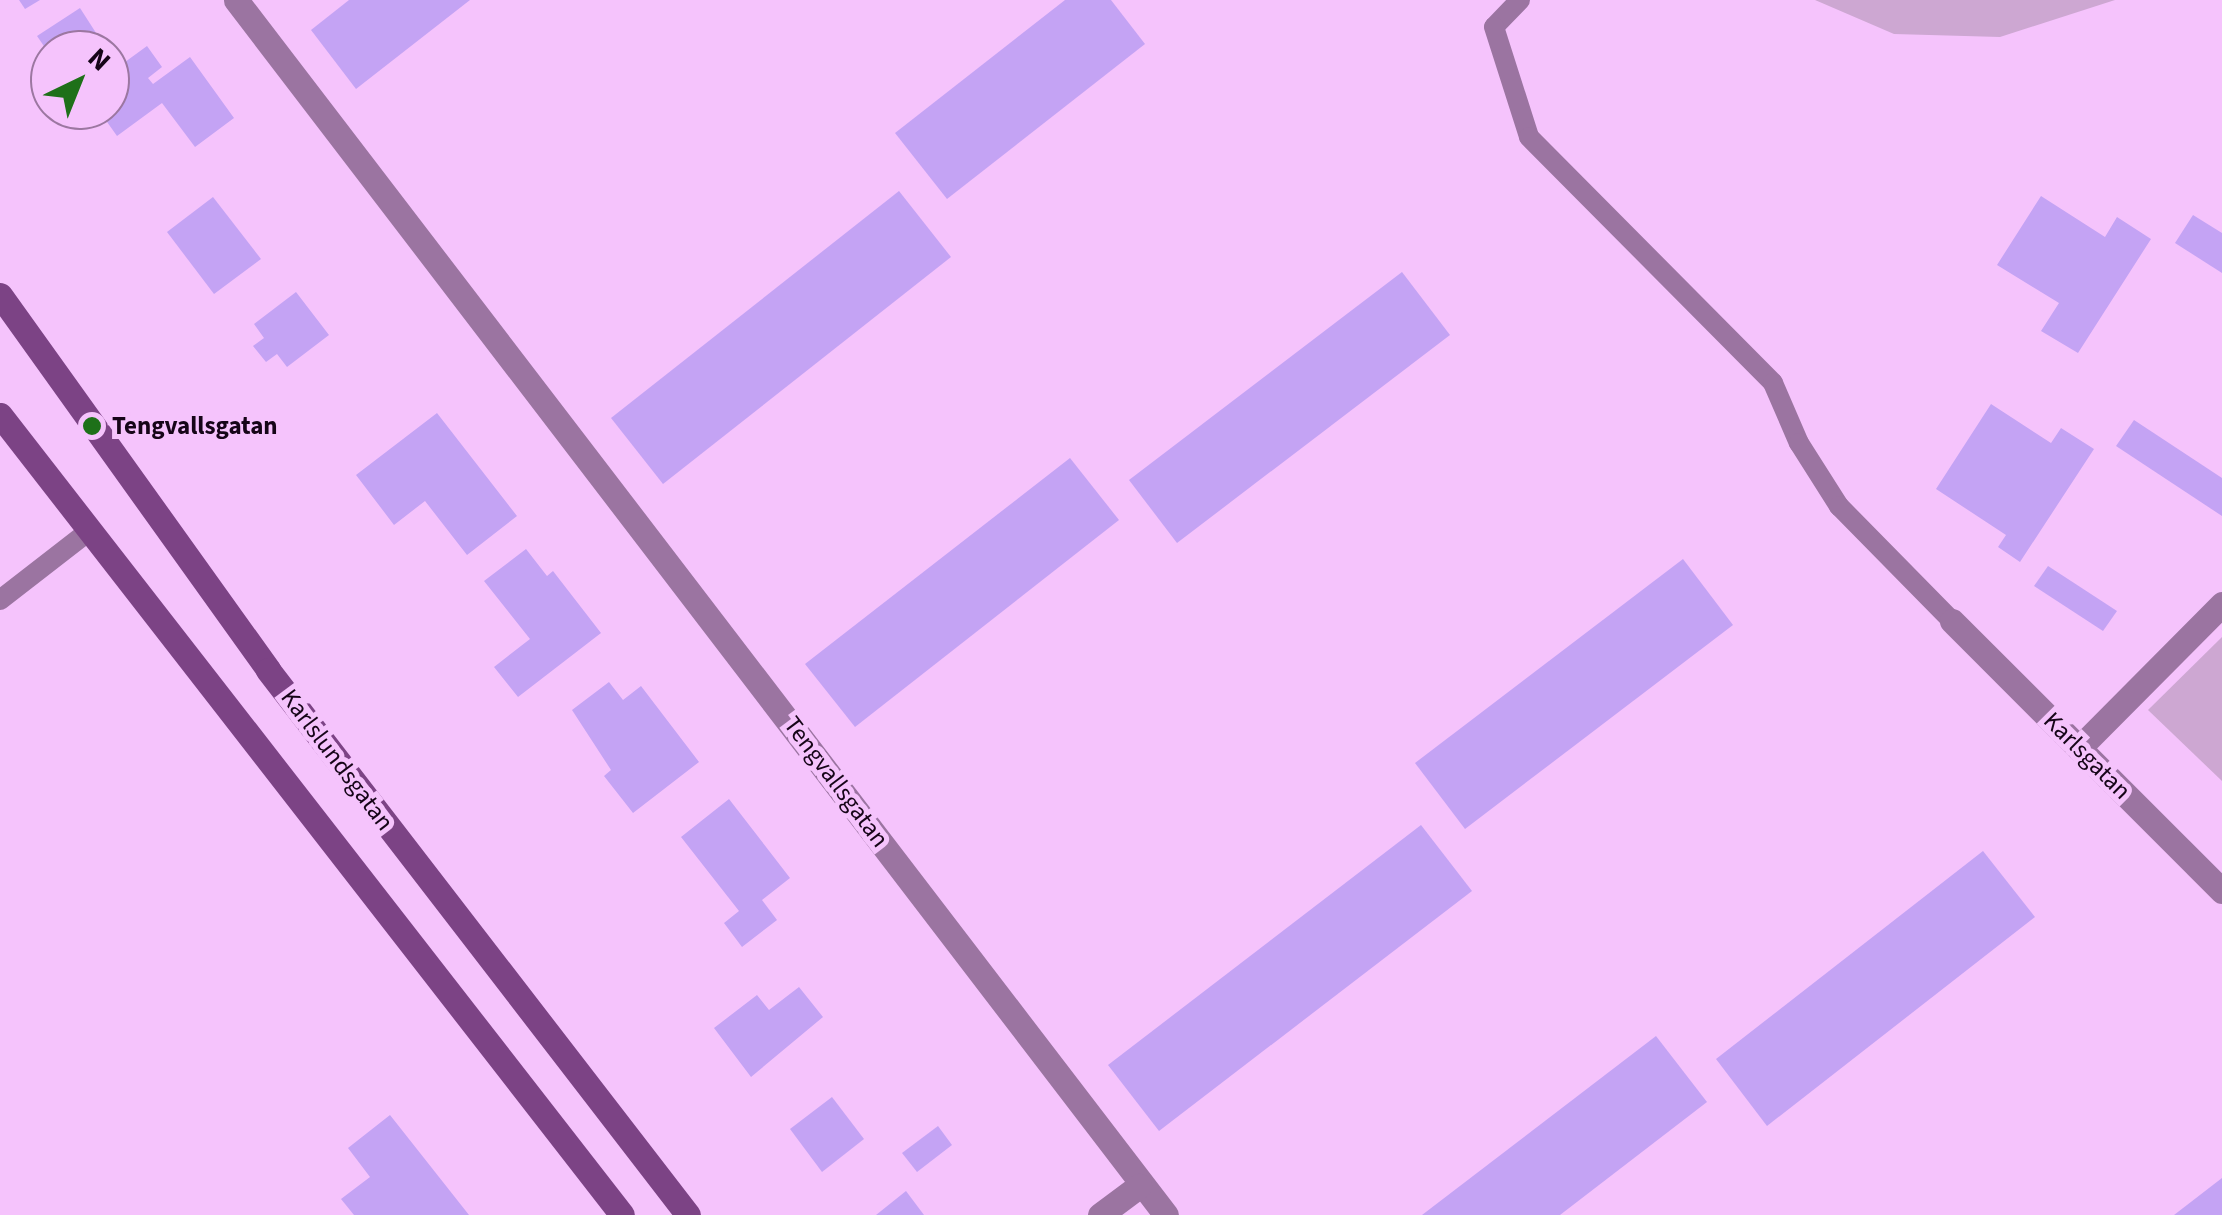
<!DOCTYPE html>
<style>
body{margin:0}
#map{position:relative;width:2222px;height:1215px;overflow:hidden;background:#f5c3fc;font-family:"Source Sans 3",sans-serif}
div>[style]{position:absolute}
.green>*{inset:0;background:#cda7d2}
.building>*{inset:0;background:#c4a3f4}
.service>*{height:20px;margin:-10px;padding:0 10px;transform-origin:10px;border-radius:10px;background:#9b74a1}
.minor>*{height:25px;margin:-12.5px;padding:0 12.5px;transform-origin:12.5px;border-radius:12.5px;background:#9b74a1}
.secondary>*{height:25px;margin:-12.5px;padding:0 12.5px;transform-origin:12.5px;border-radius:12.5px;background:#7c4385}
.dots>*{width:28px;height:28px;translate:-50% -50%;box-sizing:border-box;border:5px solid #f5c3fc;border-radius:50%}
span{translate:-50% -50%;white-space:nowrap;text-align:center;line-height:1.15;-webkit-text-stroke:10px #f5c3fc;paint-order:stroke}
.poi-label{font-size:25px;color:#160518;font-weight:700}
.left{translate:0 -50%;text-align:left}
.street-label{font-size:25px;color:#160518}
.north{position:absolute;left:30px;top:30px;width:100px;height:100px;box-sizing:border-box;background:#f5c3fc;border:2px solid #9c77a1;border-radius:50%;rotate:43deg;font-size:28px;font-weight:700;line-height:40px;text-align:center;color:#160518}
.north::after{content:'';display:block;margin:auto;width:35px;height:45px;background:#1e7019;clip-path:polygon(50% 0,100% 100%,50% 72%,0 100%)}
</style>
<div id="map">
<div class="green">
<i style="clip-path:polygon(1815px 0,2115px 0,2000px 37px,1894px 34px)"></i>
<i style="clip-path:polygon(2222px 637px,2222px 781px,2148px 710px)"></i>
</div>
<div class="building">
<i style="clip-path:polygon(19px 0,40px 0,25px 9px)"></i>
<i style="clip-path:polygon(349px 0,470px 0,356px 89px,311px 30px)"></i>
<i style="clip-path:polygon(1065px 0,1111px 0,1145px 44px,947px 199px,895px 133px)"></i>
<i style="clip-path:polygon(80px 8px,107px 50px,50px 55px,37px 36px)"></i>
<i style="clip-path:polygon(147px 46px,162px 67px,148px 78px,153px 84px,190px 57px,234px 118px,195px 147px,162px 103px,117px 136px,100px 112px,124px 95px,110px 73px)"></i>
<i style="clip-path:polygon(899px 191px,951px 257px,663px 484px,611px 418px)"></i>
<i style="clip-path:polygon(2041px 196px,2105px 237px,2117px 217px,2151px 239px,2078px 353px,2041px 331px,2059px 303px,1997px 265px)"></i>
<i style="clip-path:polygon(213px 197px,261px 259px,214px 294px,167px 232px)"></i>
<i style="clip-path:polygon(2193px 215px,2222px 233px,2222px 273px,2175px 243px)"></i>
<i style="clip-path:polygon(1402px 272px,1450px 335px,1177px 543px,1129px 480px)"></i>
<i style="clip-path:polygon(296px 292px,329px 335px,287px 367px,277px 354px,266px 362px,253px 346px,264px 338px,254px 324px)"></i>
<i style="clip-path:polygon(1991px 404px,2051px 443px,2061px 428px,2094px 449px,2020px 562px,1998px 547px,2006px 535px,1936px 489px)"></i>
<i style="clip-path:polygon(437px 413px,517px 516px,467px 555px,425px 501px,394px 525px,356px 475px)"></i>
<i style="clip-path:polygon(2134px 420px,2222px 478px,2222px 516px,2116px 446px)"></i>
<i style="clip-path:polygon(1070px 458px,1119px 520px,855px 727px,805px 664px)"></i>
<i style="clip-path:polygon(526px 549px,547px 576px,553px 571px,601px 633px,518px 697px,494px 667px,530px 639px,484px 581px)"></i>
<i style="clip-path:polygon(1683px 559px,1733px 625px,1465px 829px,1415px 763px)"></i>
<i style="clip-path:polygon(2048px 566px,2117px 611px,2103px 631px,2034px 586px)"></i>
<i style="clip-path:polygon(609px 682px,623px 700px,641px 686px,699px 762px,633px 813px,604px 776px,611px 770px,572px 710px)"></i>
<i style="clip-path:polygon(729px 799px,790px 878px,762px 900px,777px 920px,742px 947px,724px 923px,739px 911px,681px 837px)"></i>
<i style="clip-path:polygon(1421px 825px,1472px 891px,1159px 1131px,1108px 1065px)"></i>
<i style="clip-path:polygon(1983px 851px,2035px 917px,1767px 1126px,1716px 1059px)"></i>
<i style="clip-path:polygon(799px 987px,823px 1017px,751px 1077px,714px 1028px,757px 995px,769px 1010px)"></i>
<i style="clip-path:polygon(1656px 1036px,1707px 1102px,1560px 1215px,1422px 1215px)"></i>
<i style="clip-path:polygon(832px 1097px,864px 1139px,822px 1172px,790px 1129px)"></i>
<i style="clip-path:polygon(390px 1115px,469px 1215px,354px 1215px,341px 1199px,370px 1177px,348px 1148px)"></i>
<i style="clip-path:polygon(938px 1126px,952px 1145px,917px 1172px,902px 1153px)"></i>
<i style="clip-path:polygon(2222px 1178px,2222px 1215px,2174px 1215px)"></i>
<i style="clip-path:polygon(906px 1191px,924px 1215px,876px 1215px)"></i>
</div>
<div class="service">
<i style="left:1520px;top:0;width:37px;rotate:134deg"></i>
<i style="left:1494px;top:27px;width:115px;rotate:72.3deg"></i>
<i style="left:1529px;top:137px;width:346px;rotate:45.2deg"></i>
<i style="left:1773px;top:383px;width:65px;rotate:66.6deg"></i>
<i style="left:1799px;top:443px;width:75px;rotate:57.6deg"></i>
<i style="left:1839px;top:506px;width:161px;rotate:45.5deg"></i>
<i style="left:0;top:600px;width:113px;rotate:-37.8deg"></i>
</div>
<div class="minor">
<i style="left:236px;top:0;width:1530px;rotate:52.57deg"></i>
<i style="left:1952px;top:621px;width:382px;rotate:45deg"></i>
<i style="left:2079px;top:748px;width:203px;rotate:-45.2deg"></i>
<i style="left:1100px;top:1215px;width:49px;rotate:-36.6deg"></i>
</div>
<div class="secondary">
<i style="left:0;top:295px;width:461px;rotate:54.4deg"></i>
<i style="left:268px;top:670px;width:688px;rotate:52.38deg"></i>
<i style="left:0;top:415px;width:1013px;rotate:52.13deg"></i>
</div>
<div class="dots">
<i style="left:92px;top:426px;background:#1e7019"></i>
</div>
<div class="poi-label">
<span class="left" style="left:112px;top:426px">Tengvallsgatan</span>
</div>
<div class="street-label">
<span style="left:2087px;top:756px;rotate:45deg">Karlsgatan</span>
<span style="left:337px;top:760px;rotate:53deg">Karlslundsgatan</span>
<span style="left:836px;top:782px;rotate:53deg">Tengvallsgatan</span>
</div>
<div class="north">N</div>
</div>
